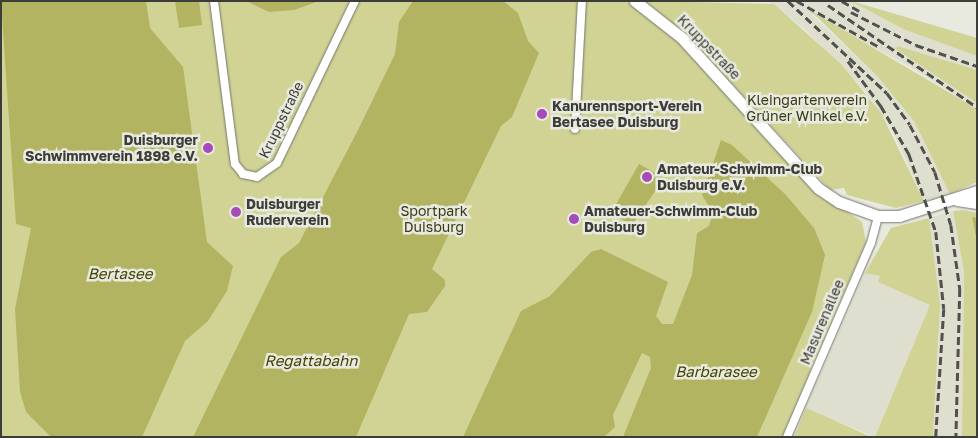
<!DOCTYPE html>
<meta charset="utf-8">
<style>
body{margin:0}
#map{position:relative;width:978px;height:438px;overflow:hidden;background:#e8e9df;font-family:"Golos Text",sans-serif}
div>[style]{position:absolute}
.built>*{inset:0;background:#dedfce}
.green>*{inset:0;background:#d0d394}
.water>*{inset:0;background:#b2b461}
.stream>*{height:2.5px;margin:-1.25px;padding:0 1.25px;transform-origin:1.25px;border-radius:1.25px;background:#b2b461}
.roads{filter:drop-shadow(0 0 1px #74756d) drop-shadow(0 0 1px #74756d)}
.street>*{height:8px;margin:-4px;padding:0 4px;transform-origin:4px;border-radius:4px;background:#fff}
.secondary>*{height:11px;margin:-5.5px;padding:0 5.5px;transform-origin:5.5px;border-radius:5.5px;background:#fff}
.rail>*{height:2.5px;margin-top:-1.25px;transform-origin:0;background:repeating-linear-gradient(90deg,#50514c 0 8px,transparent 0 12px)}
.dots>*{width:14px;height:14px;translate:-50% -50%;box-sizing:border-box;border:2px solid #e8e9df;border-radius:50%}
span{translate:-50% -50%;white-space:nowrap;text-align:center;line-height:1.15;-webkit-text-stroke:5px #e8e9df;paint-order:stroke}
.street-label{font-size:14px;color:#3c3c38}
.park-label{font-size:14px;color:#393a16}
.poi-label{font-size:14px;color:#3c3c38;font-weight:700}
.left{translate:0 -50%;text-align:left}
.right{translate:-100% -50%;text-align:right}
.water-label{font-size:15px;color:#440;font-style:italic}
.frame{position:absolute;inset:0;border:2px solid #3c3c38;pointer-events:none}
</style>
<div id="map">
<div class="built">
<i style="clip-path:polygon(769px 1px,852px 1px,903px 29px,977px 56px,977px 70px,896px 49px,977px 103px,977px 109px,911px 67px,810px 13px,879px 78px,914px 121px,950px 194px,924px 201px,894px 133px,865px 91px,807px 31px)"></i>
<i style="clip-path:polygon(953px 211px,964px 271px,962px 437px,933px 437px,939px 337px,929px 218px)"></i>
<i style="clip-path:polygon(872px 272px,880px 276px,878px 282px,931px 305px,875px 437px,806px 408px,865px 273px)"></i>
</div>
<div class="green">
<i style="clip-path:polygon(1px 1px,627px 1px,680px 42px,842px 208px,862px 222px,866px 242px,782px 437px,1px 437px)"></i>
<i style="clip-path:polygon(645px 1px,774px 4px,841px 64px,881px 113px,924px 201px,896px 208px,847px 195px,844px 188px,830px 190px,686px 34px)"></i>
<i style="clip-path:polygon(851px 1px,977px 38px,977px 56px,903px 29px)"></i>
<i style="clip-path:polygon(811px 11px,977px 109px,977px 182px,950px 194px,914px 121px,879px 78px)"></i>
<i style="clip-path:polygon(897px 46px,977px 70px,977px 103px,896px 49px)"></i>
<i style="clip-path:polygon(963px 210px,977px 213px,977px 437px,962px 437px,964px 271px,953px 211px)"></i>
<i style="clip-path:polygon(929px 218px,940px 305px,933px 437px,875px 437px,930px 305px,878px 282px,880px 276px,865px 273px,891px 228px)"></i>
<i style="clip-path:polygon(806px 408px,825px 416px,871px 437px,794px 437px)"></i>
</div>
<div class="water">
<i style="clip-path:polygon(1px 1px,146px 1px,150px 28px,183px 67px,207px 242px,233px 266px,227px 291px,208px 321px,185px 341px,142px 437px,51px 437px,26px 412px,20px 392px,15px 309px,31px 228px,16px 224px)"></i>
<i style="clip-path:polygon(175px 1px,199px 1px,202px 25px,179px 28px)"></i>
<i style="clip-path:polygon(246px 1px,319px 1px,294px 10px,269px 12px)"></i>
<i style="clip-path:polygon(413px 1px,503px 1px,518px 13px,528px 41px,539px 53px,512px 117px,501px 126px,432px 269px,445px 280px,445px 286px,427px 312px,409px 314px,356px 437px,193px 437px,281px 257px,299px 243px,358px 130px,395px 54px,399px 22px)"></i>
<i style="clip-path:polygon(721px 140px,732px 145px,786px 195px,814px 228px,825px 255px,812px 312px,757px 437px,623px 437px,651px 368px,650px 357px,642px 353px,613px 415px,615px 427px,604px 437px,463px 437px,521px 311px,550px 296px,591px 252px,601px 249px,668px 282px,656px 316px,662px 324px,673px 324px,692px 275px,697px 233px,709px 226px,713px 213px,702px 195px)"></i>
<i style="clip-path:polygon(639px 164px,664px 178px,632px 225px,611px 213px)"></i>
</div>
<div class="stream">
<i style="left:974px;top:218px;width:16px;rotate:79deg"></i>
</div>
<div class="roads">
<div class="street">
<i style="left:214px;top:1px;width:164px;rotate:82.7deg"></i>
<i style="left:235px;top:164px;width:13px;rotate:51deg"></i>
<i style="left:243px;top:174px;width:14px;rotate:12deg"></i>
<i style="left:257px;top:177px;width:24px;rotate:-35deg"></i>
<i style="left:277px;top:163px;width:180px;rotate:-64.3deg"></i>
<i style="left:575px;top:129px;width:128px;rotate:-86.9deg"></i>
<i style="left:787px;top:437px;width:211px;rotate:-66.6deg"></i>
<i style="left:871px;top:243px;width:28px;rotate:-75deg"></i>
</div>
<div class="secondary">
<i style="left:635px;top:1px;width:60px;rotate:38.2deg"></i>
<i style="left:682px;top:38px;width:202px;rotate:47.8deg"></i>
<i style="left:818px;top:188px;width:25px;rotate:34deg"></i>
<i style="left:839px;top:202px;width:41px;rotate:19.7deg"></i>
<i style="left:878px;top:216px;width:21px"></i>
<i style="left:899px;top:216px;width:82px;rotate:-17.8deg"></i>
<i style="left:957px;top:200px;width:20px;rotate:9deg"></i>
</div>
</div>
<div class="rail">
<i style="left:788px;top:1px;width:135px;rotate:42.9deg"></i>
<i style="left:887px;top:93px;width:39px;rotate:54deg"></i>
<i style="left:910px;top:125px;width:53px;rotate:62deg"></i>
<i style="left:935px;top:172px;width:55px;rotate:73.2deg"></i>
<i style="left:951px;top:225px;width:65px;rotate:82deg"></i>
<i style="left:960px;top:289px;width:148px;rotate:91.5deg"></i>
<i style="left:797px;top:1px;width:96px;rotate:29.2deg"></i>
<i style="left:842px;top:1px;width:20px;rotate:30deg"></i>
<i style="left:828px;top:5px;width:181px;rotate:34.4deg"></i>
<i style="left:851px;top:12px;width:73px;rotate:26.9deg"></i>
<i style="left:916px;top:45px;width:65px;rotate:19deg"></i>
<i style="left:848px;top:61px;width:56px;rotate:53.7deg"></i>
<i style="left:881px;top:106px;width:56px;rotate:59.7deg"></i>
<i style="left:909px;top:154px;width:83px;rotate:70.9deg"></i>
<i style="left:936px;top:232px;width:77px;rotate:84.1deg"></i>
<i style="left:944px;top:309px;width:128px;rotate:93.6deg"></i>
</div>
<div class="dots">
<i style="left:542px;top:114px;background:#a54cb8"></i>
<i style="left:208px;top:148px;background:#a54cb8"></i>
<i style="left:647px;top:177px;background:#a54cb8"></i>
<i style="left:236px;top:212px;background:#a54cb8"></i>
<i style="left:574px;top:219px;background:#a54cb8"></i>
</div>
<div class="street-label">
<span style="left:709px;top:47px;rotate:46deg">Kruppstraße</span>
<span style="left:281px;top:120px;rotate:-64deg">Kruppstraße</span>
<span style="left:822px;top:322px;rotate:-67deg">Masurenallee</span>
</div>
<div class="park-label">
<span style="left:807px;top:108px">Kleingartenverein<br>Grüner Winkel e.V.</span>
<span style="left:434px;top:219px">Sportpark<br>Duisburg</span>
</div>
<div class="poi-label">
<span class="left" style="left:552px;top:114px">Kanurennsport-Verein<br>Bertasee Duisburg</span>
<span class="right" style="left:198px;top:148px">Duisburger<br>Schwimmverein 1898 e.V.</span>
<span class="left" style="left:657px;top:177px">Amateur-Schwimm-Club<br>Duisburg e.V.</span>
<span class="left" style="left:246px;top:212px">Duisburger<br>Ruderverein</span>
<span class="left" style="left:584px;top:219px">Amateuer-Schwimm-Club<br>Duisburg</span>
</div>
<div class="water-label">
<span style="left:120px;top:274px">Bertasee</span>
<span style="left:311px;top:361px">Regattabahn</span>
<span style="left:716px;top:372px">Barbarasee</span>
</div>
<div class="frame"></div>
</div>
